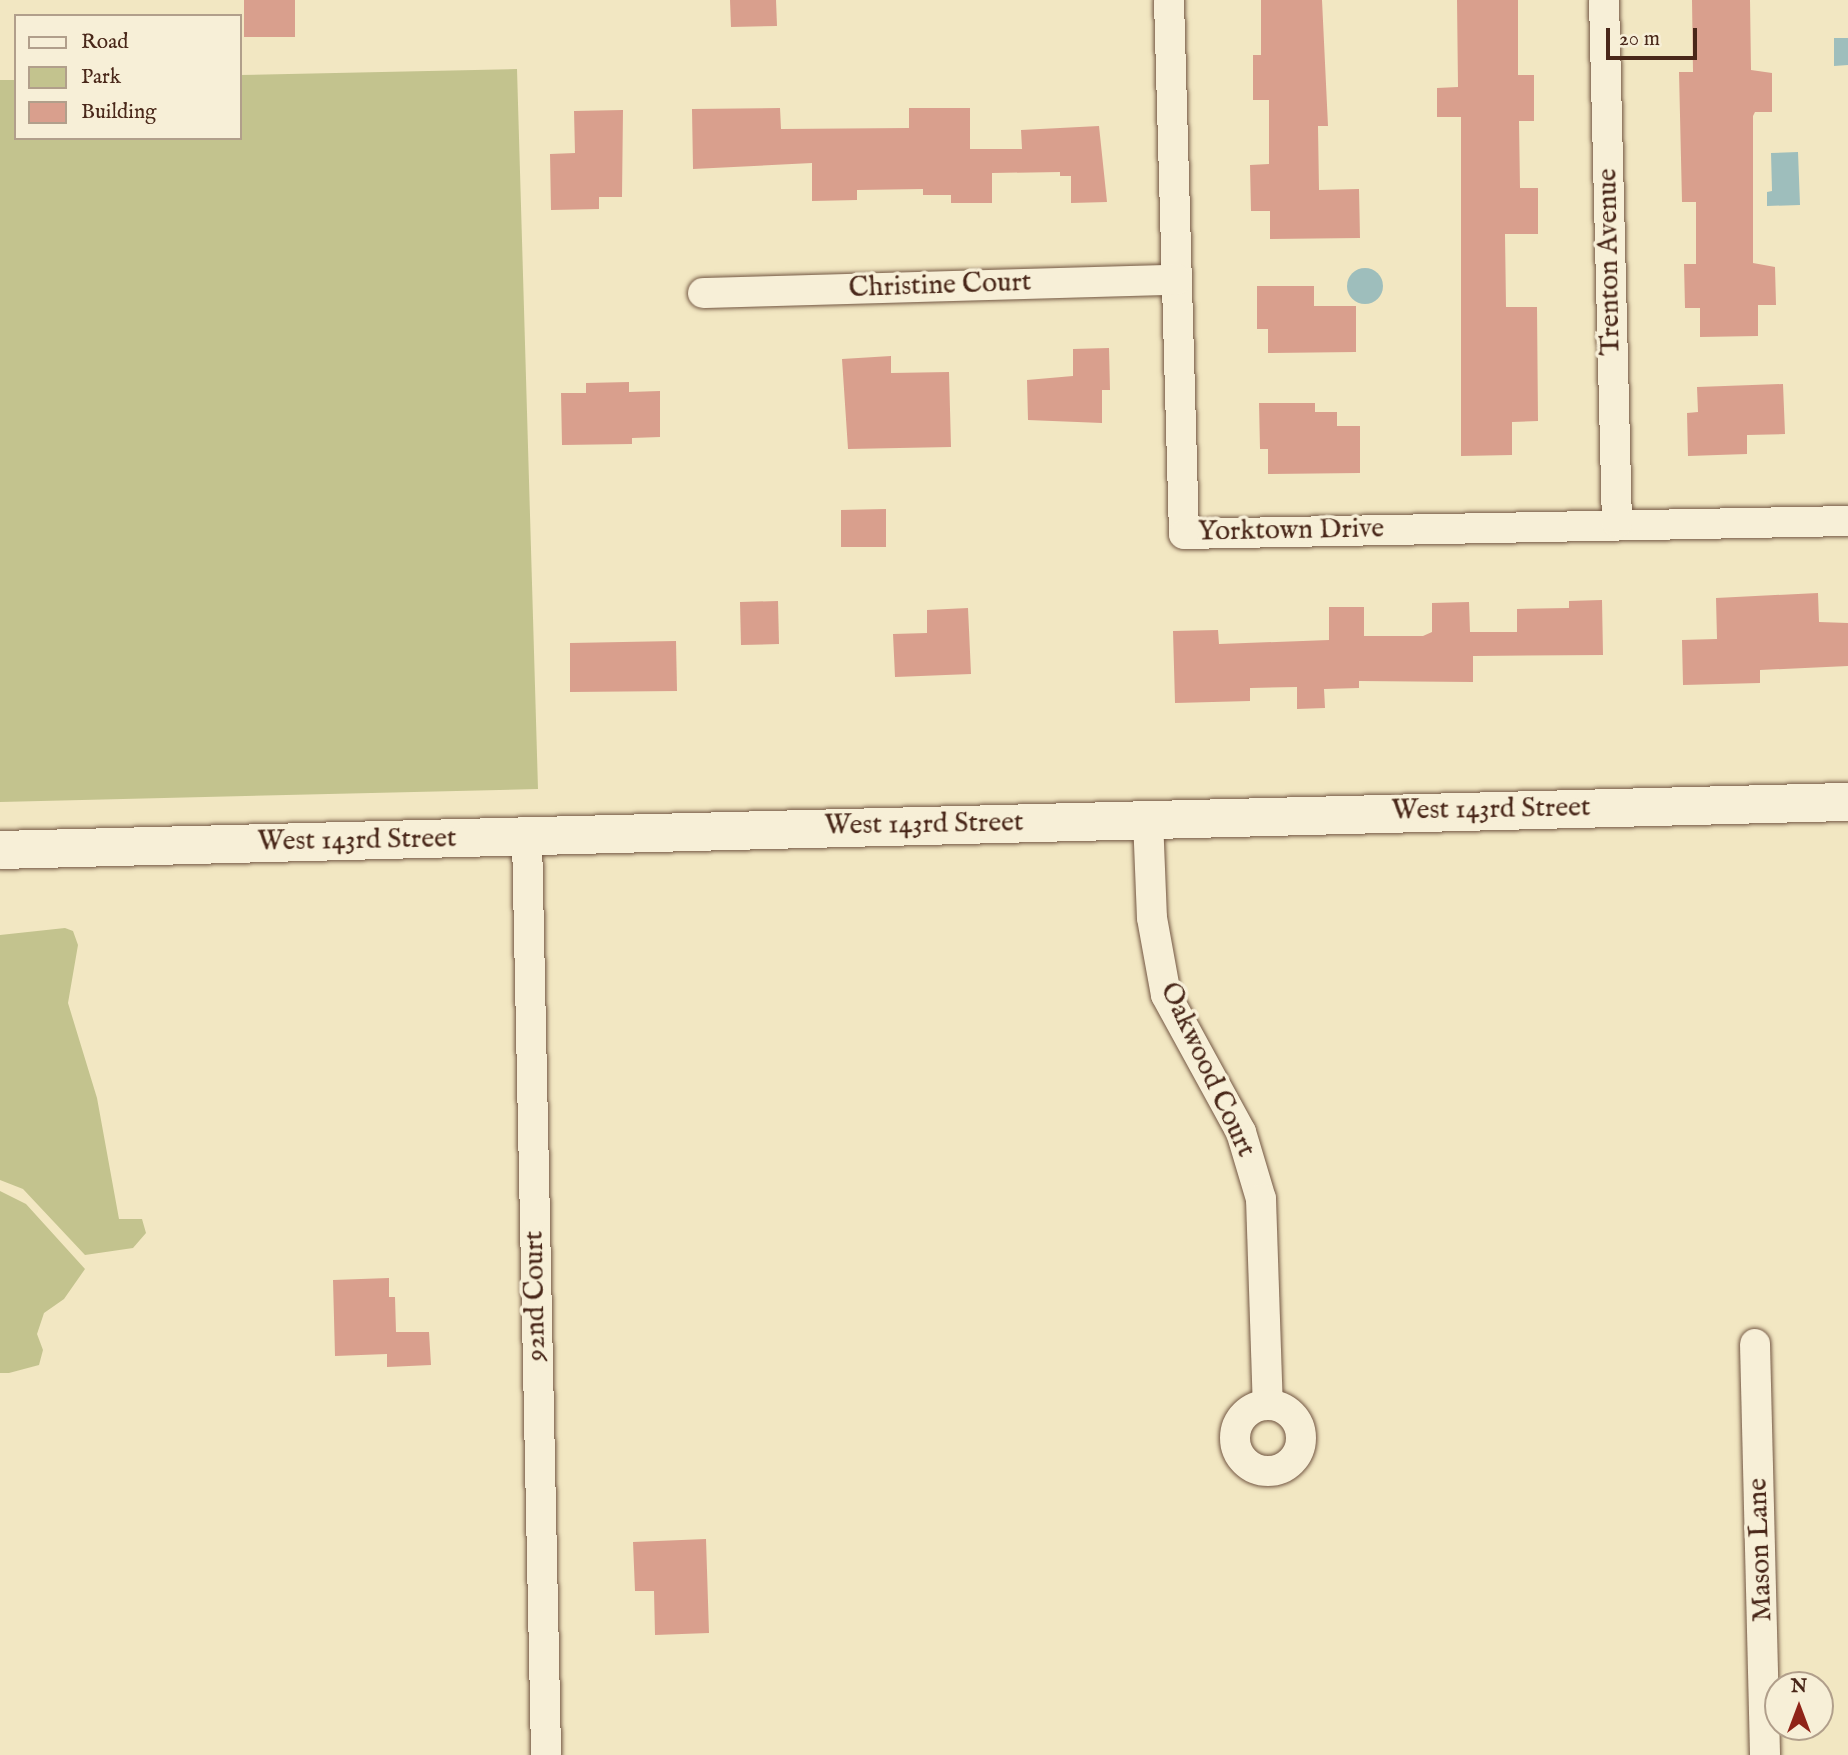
<!DOCTYPE html>
<style>
body{margin:0}
#map{position:relative;width:1848px;height:1755px;overflow:hidden;background:#f2e7c2;font-family:"IM FELL English",serif}
div>[style]{position:absolute}
.green>*{inset:0;background:#c3c38e}
.water>*{inset:0;background:#9ebebc}
.round{border-radius:50%}
.building>*{inset:0;background:#d99f8d}
.roads{filter:drop-shadow(0 0 2px #735743) drop-shadow(0 0 2px #735743)}
.street>*{height:30px;margin:-15px;padding:0 15px;transform-origin:15px;border-radius:15px;background:#f7efd7}
.street>.ring{margin:-15px;padding:0;box-sizing:content-box;background:none;border:30px solid #f7efd7;border-radius:50%}
.secondary>*{height:38px;margin:-19px;padding:0 19px;transform-origin:19px;border-radius:19px;background:#f7efd7}
span{translate:-50% -50%;white-space:nowrap;text-align:center;line-height:1.15;-webkit-text-stroke:7px #f7efd7;paint-order:stroke}
.street-label{font-size:28px;color:#492719}
.legend{position:absolute;left:14px;top:14px;width:228px;height:126px;box-sizing:border-box;background:#f7efd7;border:2px solid #b19f8b;margin:0;padding:9px 12px;list-style:none;font-size:21px;color:#492719}
.legend li{display:flex;align-items:center;gap:14px;height:35px}
.legend b{width:35px;border:2px solid #b19f8b}
.north{position:absolute;left:1764px;top:1671px;width:70px;height:70px;box-sizing:border-box;background:#f7efd7;border:2px solid #b19f8b;border-radius:50%;rotate:0deg;font-size:19px;font-weight:700;line-height:28px;text-align:center;color:#492719}
.north::after{content:'';display:block;margin:auto;width:24px;height:32px;background:#8f2418;clip-path:polygon(50% 0,100% 100%,50% 72%,0 100%)}
.scale{position:absolute;left:1606px;top:28px;width:91px;height:32px;box-sizing:border-box;border:4px solid #492719;border-top:0;padding-left:9px;font-size:21px;line-height:24px;white-space:nowrap;color:#492719;-webkit-text-stroke:5px #f7efd7;paint-order:stroke}
</style>
<div id="map">
<div class="green">
<i style="clip-path:polygon(517px 69px,538px 789px,0 802px,0 80px,16px 80px,16px 138px,240px 138px,240px 75px)"></i>
<i style="clip-path:polygon(65px 928px,73px 931px,78px 945px,68px 1003px,97px 1098px,119px 1219px,142px 1219px,146px 1233px,133px 1248px,85px 1255px,23px 1189px,0 1180px,0 935px)"></i>
<i style="clip-path:polygon(0 1191px,26px 1204px,85px 1269px,64px 1299px,44px 1313px,37px 1334px,43px 1350px,39px 1365px,9px 1373px,0 1373px)"></i>
</div>
<div class="water">
<i style="clip-path:polygon(1834px 38px,1848px 38px,1848px 65px,1834px 66px)"></i>
<i style="clip-path:polygon(1798px 152px,1800px 205px,1767px 206px,1767px 192px,1772px 191px,1771px 153px)"></i>
<i class="round" style="left:1347px;top:268px;width:36px;height:36px"></i>
</div>
<div class="building">
<i style="clip-path:polygon(244px 0,295px 0,295px 37px,244px 37px)"></i>
<i style="clip-path:polygon(730px 0,776px 0,777px 26px,731px 27px)"></i>
<i style="clip-path:polygon(1261px 0,1322px 0,1328px 126px,1318px 126px,1319px 190px,1359px 189px,1360px 238px,1270px 239px,1270px 211px,1251px 211px,1250px 165px,1269px 164px,1269px 100px,1253px 100px,1253px 55px,1261px 55px)"></i>
<i style="clip-path:polygon(1457px 0,1518px 0,1518px 75px,1534px 75px,1534px 121px,1519px 121px,1520px 188px,1538px 188px,1538px 234px,1505px 234px,1506px 307px,1537px 307px,1538px 421px,1512px 422px,1512px 455px,1461px 456px,1461px 117px,1437px 117px,1437px 88px,1458px 87px)"></i>
<i style="clip-path:polygon(1692px 0,1750px 0,1751px 70px,1772px 73px,1772px 112px,1755px 112px,1753px 116px,1753px 263px,1775px 267px,1776px 305px,1758px 305px,1758px 336px,1700px 337px,1700px 308px,1685px 308px,1684px 264px,1696px 264px,1696px 202px,1682px 202px,1679px 72px,1693px 72px)"></i>
<i style="clip-path:polygon(780px 108px,781px 129px,909px 128px,909px 108px,970px 108px,970px 149px,1022px 149px,1021px 130px,1099px 126px,1107px 202px,1071px 203px,1071px 176px,1060px 176px,1060px 172px,992px 173px,992px 203px,951px 203px,951px 195px,923px 195px,923px 189px,857px 190px,857px 200px,812px 201px,812px 163px,693px 169px,692px 109px)"></i>
<i style="clip-path:polygon(623px 110px,622px 197px,599px 197px,599px 209px,551px 210px,550px 154px,575px 153px,574px 111px)"></i>
<i style="clip-path:polygon(1257px 286px,1314px 286px,1314px 306px,1356px 306px,1356px 352px,1268px 353px,1268px 329px,1257px 329px)"></i>
<i style="clip-path:polygon(1109px 348px,1110px 390px,1102px 390px,1102px 423px,1028px 420px,1027px 380px,1073px 376px,1073px 349px)"></i>
<i style="clip-path:polygon(891px 356px,891px 373px,949px 372px,951px 447px,848px 449px,842px 359px)"></i>
<i style="clip-path:polygon(629px 382px,629px 392px,660px 391px,660px 437px,632px 438px,632px 444px,562px 445px,561px 393px,586px 393px,586px 383px)"></i>
<i style="clip-path:polygon(1783px 384px,1785px 434px,1747px 435px,1747px 454px,1688px 456px,1687px 413px,1698px 412px,1697px 387px)"></i>
<i style="clip-path:polygon(1259px 403px,1315px 403px,1315px 412px,1337px 412px,1337px 426px,1360px 426px,1360px 473px,1268px 474px,1268px 449px,1260px 449px)"></i>
<i style="clip-path:polygon(886px 509px,886px 547px,841px 547px,841px 510px)"></i>
<i style="clip-path:polygon(1818px 593px,1819px 622px,1848px 623px,1848px 666px,1760px 670px,1760px 683px,1683px 685px,1682px 640px,1717px 639px,1716px 598px)"></i>
<i style="clip-path:polygon(1602px 600px,1603px 655px,1473px 656px,1473px 682px,1359px 681px,1359px 688px,1324px 689px,1325px 708px,1297px 709px,1297px 687px,1250px 688px,1250px 701px,1175px 703px,1173px 631px,1218px 630px,1219px 644px,1329px 640px,1329px 607px,1364px 607px,1364px 636px,1423px 636px,1432px 632px,1432px 603px,1469px 602px,1470px 632px,1517px 632px,1517px 609px,1569px 608px,1569px 601px)"></i>
<i style="clip-path:polygon(778px 601px,779px 644px,741px 645px,740px 602px)"></i>
<i style="clip-path:polygon(968px 608px,971px 674px,895px 677px,893px 634px,927px 633px,927px 610px)"></i>
<i style="clip-path:polygon(676px 641px,677px 691px,570px 692px,570px 643px)"></i>
<i style="clip-path:polygon(389px 1278px,389px 1297px,395px 1297px,396px 1332px,429px 1332px,431px 1365px,387px 1367px,387px 1354px,335px 1356px,333px 1280px)"></i>
<i style="clip-path:polygon(706px 1539px,709px 1633px,655px 1635px,654px 1591px,635px 1591px,633px 1542px)"></i>
</div>
<div class="roads">
<div class="street">
<i style="left:1169px;top:0;width:534px;rotate:88.39deg"></i>
<i style="left:1184px;top:534px;width:664px;rotate:-1.12deg"></i>
<i style="left:1604px;top:0;width:523px;rotate:88.58deg"></i>
<i style="left:703px;top:293px;width:474px;rotate:-1.6deg"></i>
<i style="left:1148px;top:819px;width:99px;rotate:87.7deg"></i>
<i style="left:1152px;top:918px;width:78px;rotate:79.7deg"></i>
<i style="left:1166px;top:995px;width:156px;rotate:61.3deg"></i>
<i style="left:1241px;top:1132px;width:70px;rotate:73.4deg"></i>
<i style="left:1261px;top:1199px;width:206px;rotate:88.1deg"></i>
<i style="left:527px;top:837px;width:918px;rotate:88.81deg"></i>
<i style="left:1755px;top:1344px;width:411px;rotate:88.6deg"></i>
<i class="ring" style="left:1235px;top:1405px;width:36px;height:36px"></i>
</div>
<div class="secondary">
<i style="left:0;top:850px;width:1849px;rotate:-1.49deg"></i>
</div>
</div>
<div class="street-label">
<span style="left:1610px;top:262px;rotate:-91deg">Trenton Avenue</span>
<span style="left:940px;top:286px;rotate:-2deg">Christine Court</span>
<span style="left:1291px;top:531px;rotate:-1deg">Yorktown Drive</span>
<span style="left:1491px;top:810px;rotate:-1deg">West 143rd Street</span>
<span style="left:924px;top:825px;rotate:-1deg">West 143rd Street</span>
<span style="left:357px;top:841px;rotate:-1deg">West 143rd Street</span>
<span style="left:1207px;top:1070px;rotate:65deg">Oakwood Court</span>
<span style="left:536px;top:1296px;rotate:-91deg">92nd Court</span>
<span style="left:1761px;top:1550px;rotate:-92deg">Mason Lane</span>
</div>
<ul class="legend">
<li><b style="height:9px;background:#f7efd7"></b>Road</li>
<li><b style="height:19px;background:#c3c38e"></b>Park</li>
<li><b style="height:19px;background:#d99f8d"></b>Building</li>
</ul>
<div class="north">N</div>
<div class="scale">20 m</div>
</div>
